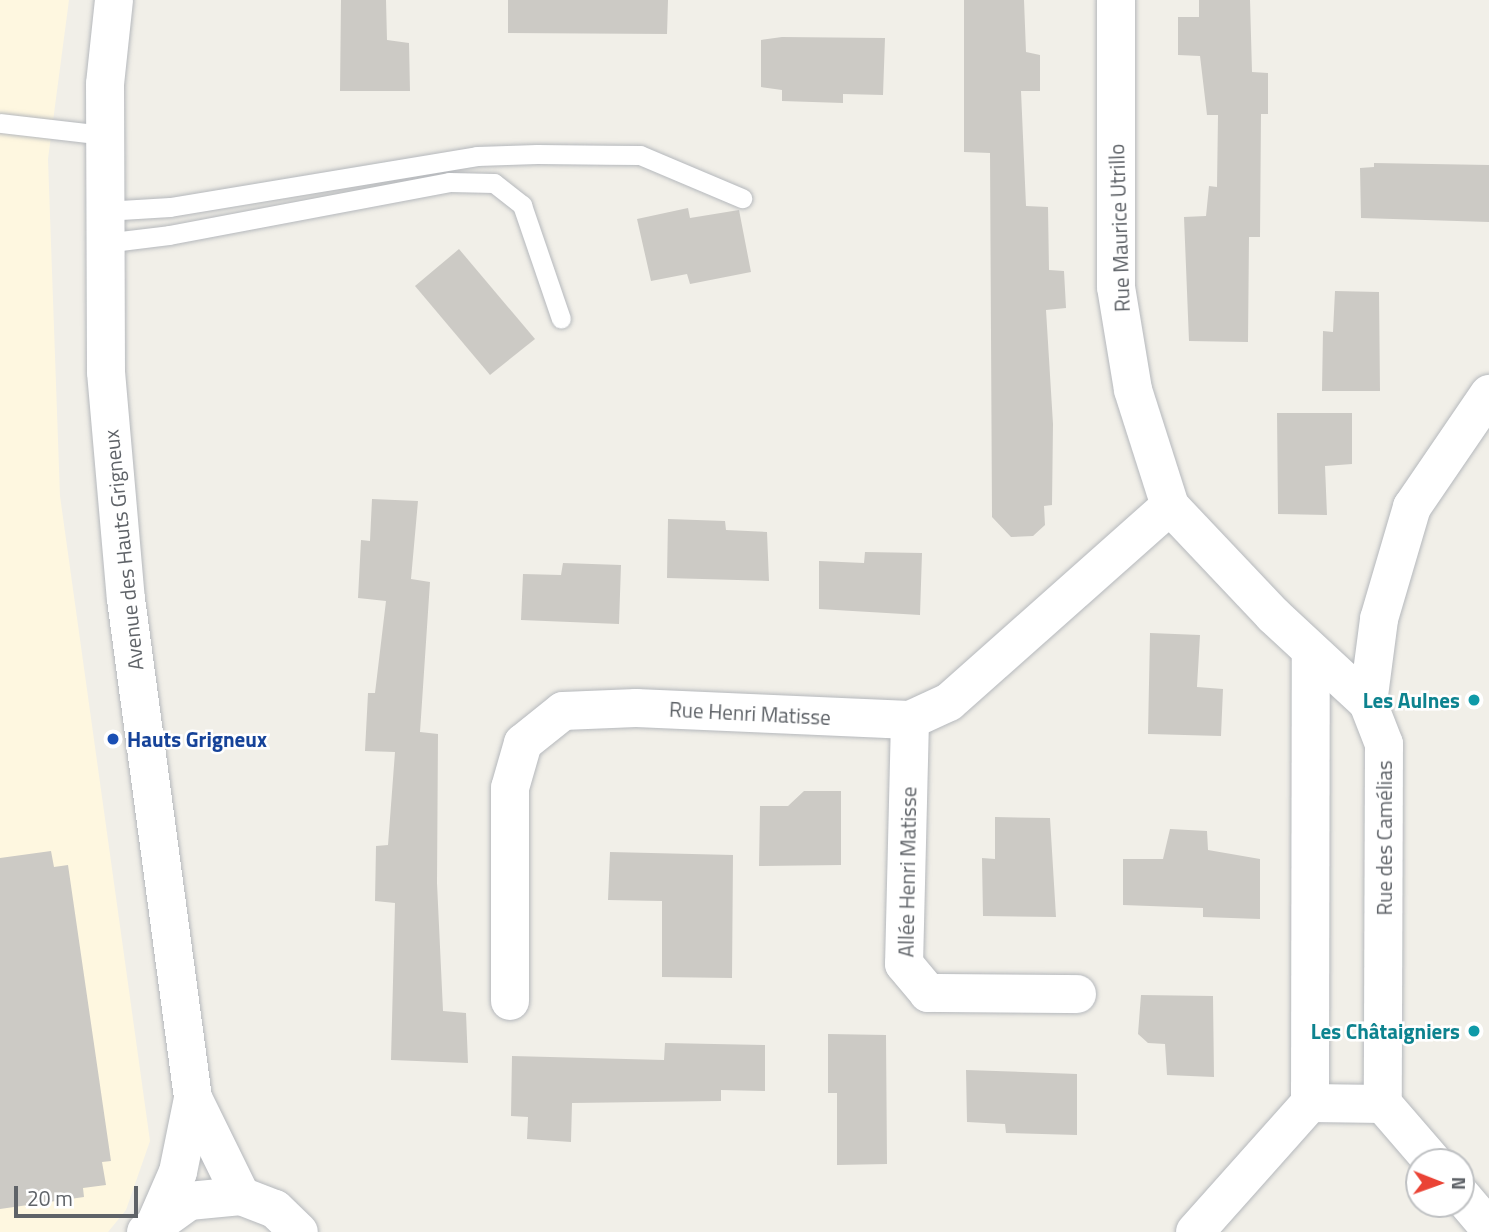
<!DOCTYPE html>
<meta charset="utf-8">
<style>
body{margin:0}
#map{position:relative;width:1489px;height:1232px;overflow:hidden;background:#f1efe8;font-family:"Titillium Web",sans-serif}
div>[style]{position:absolute}
.commercial>*{inset:0;background:#fef7e0}
.building>*{inset:0;background:#cccac5}
.roads{filter:drop-shadow(0 0 2px #b5b8bc) drop-shadow(0 0 2px #b5b8bc)}
.lane>*{height:19px;margin:-9.5px;padding:0 9.5px;transform-origin:9.5px;border-radius:9.5px;background:#fff}
.street>*{height:38px;margin:-19px;padding:0 19px;transform-origin:19px;border-radius:19px;background:#fff}
.secondary>*{height:38px;margin:-19px;padding:0 19px;transform-origin:19px;border-radius:19px;background:#fff}
.dots>*{width:19px;height:19px;translate:-50% -50%;box-sizing:border-box;border:4px solid #fff;border-radius:50%}
span{translate:-50% -50%;white-space:nowrap;text-align:center;line-height:1.15;-webkit-text-stroke:5px #fff;paint-order:stroke}
.street-label{font-size:21px;color:#5f6368}
.culture-label{font-size:21px;color:#0d838f;font-weight:700}
.right{translate:-100% -50%;text-align:right}
.transit-label{font-size:21px;color:#164399;font-weight:700}
.left{translate:0 -50%;text-align:left}
.north{position:absolute;left:1405px;top:1148px;width:70px;height:70px;box-sizing:border-box;background:#fff;border:2px solid #bfc1c3;border-radius:50%;rotate:91deg;font-size:19px;font-weight:700;line-height:28px;text-align:center;color:#5f6368}
.north::after{content:'';display:block;margin:auto;width:24px;height:32px;background:#ea4335;clip-path:polygon(50% 0,100% 100%,50% 72%,0 100%)}
.scale{position:absolute;left:14px;top:1186px;width:124px;height:32px;box-sizing:border-box;border:4px solid #5f6368;border-top:0;padding-left:9px;font-size:21px;line-height:24px;white-space:nowrap;color:#5f6368;-webkit-text-stroke:5px #fff;paint-order:stroke}
</style>
<div id="map">
<div class="commercial">
<i style="clip-path:polygon(0 0,69px 0,48px 159px,60px 496px,150px 1141px,126px 1210px,108px 1232px,0 1232px)"></i>
</div>
<div class="building">
<i style="clip-path:polygon(341px 0,386px 0,387px 40px,409px 43px,410px 91px,340px 91px)"></i>
<i style="clip-path:polygon(508px 0,668px 0,667px 34px,508px 33px)"></i>
<i style="clip-path:polygon(964px 0,1024px 0,1026px 52px,1040px 55px,1040px 91px,1021px 91px,1026px 206px,1048px 207px,1049px 270px,1064px 271px,1066px 308px,1046px 310px,1053px 424px,1052px 505px,1044px 506px,1045px 525px,1033px 536px,1011px 537px,992px 517px,990px 153px,964px 152px)"></i>
<i style="clip-path:polygon(1199px 0,1250px 0,1252px 72px,1268px 73px,1268px 114px,1261px 114px,1260px 237px,1249px 237px,1248px 342px,1189px 341px,1184px 217px,1206px 216px,1209px 186px,1217px 187px,1218px 115px,1207px 115px,1200px 56px,1178px 55px,1178px 17px,1199px 17px)"></i>
<i style="clip-path:polygon(782px 37px,885px 38px,883px 95px,843px 94px,843px 103px,782px 101px,782px 90px,761px 87px,761px 40px)"></i>
<i style="clip-path:polygon(1374px 163px,1489px 165px,1489px 222px,1361px 218px,1360px 168px,1374px 167px)"></i>
<i style="clip-path:polygon(688px 208px,690px 218px,739px 210px,751px 272px,690px 284px,687px 274px,651px 281px,637px 219px)"></i>
<i style="clip-path:polygon(459px 249px,535px 339px,490px 375px,415px 286px)"></i>
<i style="clip-path:polygon(1335px 291px,1379px 292px,1380px 391px,1322px 391px,1323px 331px,1333px 332px)"></i>
<i style="clip-path:polygon(1277px 413px,1352px 413px,1352px 464px,1325px 466px,1327px 515px,1278px 514px)"></i>
<i style="clip-path:polygon(372px 499px,418px 501px,411px 579px,430px 582px,420px 732px,438px 734px,437px 883px,443px 1011px,466px 1013px,468px 1063px,391px 1060px,395px 903px,375px 901px,376px 846px,388px 845px,395px 752px,365px 751px,368px 693px,375px 693px,386px 601px,358px 598px,361px 540px,370px 541px)"></i>
<i style="clip-path:polygon(668px 519px,725px 521px,726px 530px,767px 532px,769px 581px,667px 578px)"></i>
<i style="clip-path:polygon(865px 552px,922px 553px,920px 615px,819px 609px,819px 561px,864px 563px)"></i>
<i style="clip-path:polygon(563px 563px,621px 565px,619px 624px,521px 620px,523px 574px,561px 575px)"></i>
<i style="clip-path:polygon(1150px 633px,1200px 635px,1197px 687px,1223px 689px,1221px 736px,1148px 734px)"></i>
<i style="clip-path:polygon(804px 791px,841px 791px,841px 865px,759px 866px,760px 806px,788px 806px)"></i>
<i style="clip-path:polygon(995px 817px,1050px 818px,1056px 917px,983px 916px,982px 858px,995px 859px)"></i>
<i style="clip-path:polygon(1170px 829px,1207px 831px,1208px 850px,1260px 859px,1260px 919px,1203px 917px,1203px 908px,1123px 905px,1123px 859px,1163px 859px)"></i>
<i style="clip-path:polygon(51px 851px,54px 867px,68px 865px,111px 1161px,102px 1162px,106px 1185px,83px 1188px,84px 1197px,0 1209px,0 858px)"></i>
<i style="clip-path:polygon(610px 852px,733px 855px,732px 978px,662px 977px,662px 901px,608px 900px)"></i>
<i style="clip-path:polygon(1141px 995px,1213px 996px,1214px 1077px,1167px 1075px,1165px 1044px,1148px 1043px,1138px 1034px)"></i>
<i style="clip-path:polygon(828px 1034px,886px 1035px,887px 1164px,837px 1165px,837px 1093px,828px 1093px)"></i>
<i style="clip-path:polygon(665px 1043px,765px 1045px,765px 1091px,721px 1090px,721px 1101px,572px 1103px,571px 1142px,527px 1139px,528px 1117px,511px 1116px,512px 1056px,664px 1060px)"></i>
<i style="clip-path:polygon(966px 1070px,1077px 1074px,1077px 1135px,1006px 1133px,1005px 1124px,967px 1122px)"></i>
</div>
<div class="roads">
<div class="lane">
<i style="left:0;top:123px;width:105px;rotate:6.6deg"></i>
<i style="left:104px;top:211px;width:66px;rotate:-3.5deg"></i>
<i style="left:170px;top:207px;width:311px;rotate:-9.4deg"></i>
<i style="left:477px;top:156px;width:60px;rotate:-1.9deg"></i>
<i style="left:537px;top:154px;width:103px;rotate:0.6deg"></i>
<i style="left:640px;top:155px;width:111px;rotate:22.9deg"></i>
<i style="left:104px;top:243px;width:65px;rotate:-7deg"></i>
<i style="left:169px;top:235px;width:285px;rotate:-10.7deg"></i>
<i style="left:449px;top:182px;width:45px;rotate:1.3deg"></i>
<i style="left:494px;top:183px;width:36px;rotate:38deg"></i>
<i style="left:522px;top:205px;width:120px;rotate:71.1deg"></i>
</div>
<div class="street">
<i style="left:1116px;top:0;width:287px;rotate:90deg"></i>
<i style="left:1116px;top:287px;width:104px;rotate:80.6deg"></i>
<i style="left:1133px;top:390px;width:122px;rotate:72.3deg"></i>
<i style="left:1170px;top:506px;width:150px;rotate:46.6deg"></i>
<i style="left:1273px;top:615px;width:129px;rotate:42.8deg"></i>
<i style="left:1368px;top:703px;width:85px;rotate:-82.5deg"></i>
<i style="left:1379px;top:619px;width:117px;rotate:-73.6deg"></i>
<i style="left:1412px;top:507px;width:137px;rotate:-55.7deg"></i>
<i style="left:910px;top:720px;width:244px;rotate:91.4deg"></i>
<i style="left:904px;top:964px;width:38px;rotate:50deg"></i>
<i style="left:928px;top:993px;width:149px;rotate:0.4deg"></i>
<i style="left:510px;top:1001px;width:213px;rotate:-90deg"></i>
<i style="left:510px;top:788px;width:47px;rotate:-73.9deg"></i>
<i style="left:523px;top:743px;width:51px;rotate:-38.7deg"></i>
<i style="left:563px;top:711px;width:73px;rotate:-2.4deg"></i>
<i style="left:636px;top:708px;width:274px;rotate:2.5deg"></i>
<i style="left:910px;top:720px;width:43px;rotate:-24.8deg"></i>
<i style="left:949px;top:702px;width:295px;rotate:-41.6deg"></i>
<i style="left:1310px;top:1103px;width:73px;rotate:0.8deg"></i>
</div>
<div class="secondary">
<i style="left:114px;top:0;width:84px;rotate:96.1deg"></i>
<i style="left:105px;top:84px;width:288px;rotate:89.8deg"></i>
<i style="left:106px;top:372px;width:228px;rotate:85deg"></i>
<i style="left:126px;top:599px;width:503px;rotate:82.35deg"></i>
<i style="left:193px;top:1098px;width:109px;rotate:63.9deg"></i>
<i style="left:1368px;top:703px;width:44px;rotate:68.7deg"></i>
<i style="left:1384px;top:744px;width:360px;rotate:90.2deg"></i>
<i style="left:1383px;top:1104px;width:77px;rotate:49.2deg"></i>
<i style="left:1461px;top:1195px;width:43px;rotate:49.7deg"></i>
<i style="left:157px;top:1220px;width:52px;rotate:-66.4deg"></i>
<i style="left:178px;top:1172px;width:76px;rotate:-78.5deg"></i>
<i style="left:146px;top:1232px;width:53px;rotate:-35.8deg"></i>
<i style="left:189px;top:1201px;width:52px;rotate:-5.5deg"></i>
<i style="left:241px;top:1196px;width:36px;rotate:21deg"></i>
<i style="left:275px;top:1209px;width:33px;rotate:44deg"></i>
<i style="left:1195px;top:1232px;width:173px;rotate:-48.3deg"></i>
<i style="left:1310px;top:1103px;width:451px;rotate:-89.9deg"></i>
</div>
</div>
<div class="dots">
<i style="left:1474px;top:700px;background:#0f9aa8"></i>
<i style="left:113px;top:739px;background:#1a4fb4"></i>
<i style="left:1474px;top:1031px;background:#0f9aa8"></i>
</div>
<div class="street-label">
<span style="left:1119px;top:228px;rotate:-92deg">Rue Maurice Utrillo</span>
<span style="left:123px;top:550px;rotate:-96deg">Avenue des Hauts Grigneux</span>
<span style="left:750px;top:713px;rotate:3deg">Rue Henri Matisse</span>
<span style="left:1384px;top:838px;rotate:-90deg">Rue des Camélias</span>
<span style="left:907px;top:872px;rotate:-89deg">Allée Henri Matisse</span>
</div>
<div class="culture-label">
<span class="right" style="left:1460px;top:700px">Les Aulnes</span>
<span class="right" style="left:1460px;top:1031px">Les Châtaigniers</span>
</div>
<div class="transit-label">
<span class="left" style="left:127px;top:739px">Hauts Grigneux</span>
</div>
<div class="north">N</div>
<div class="scale">20 m</div>
</div>
